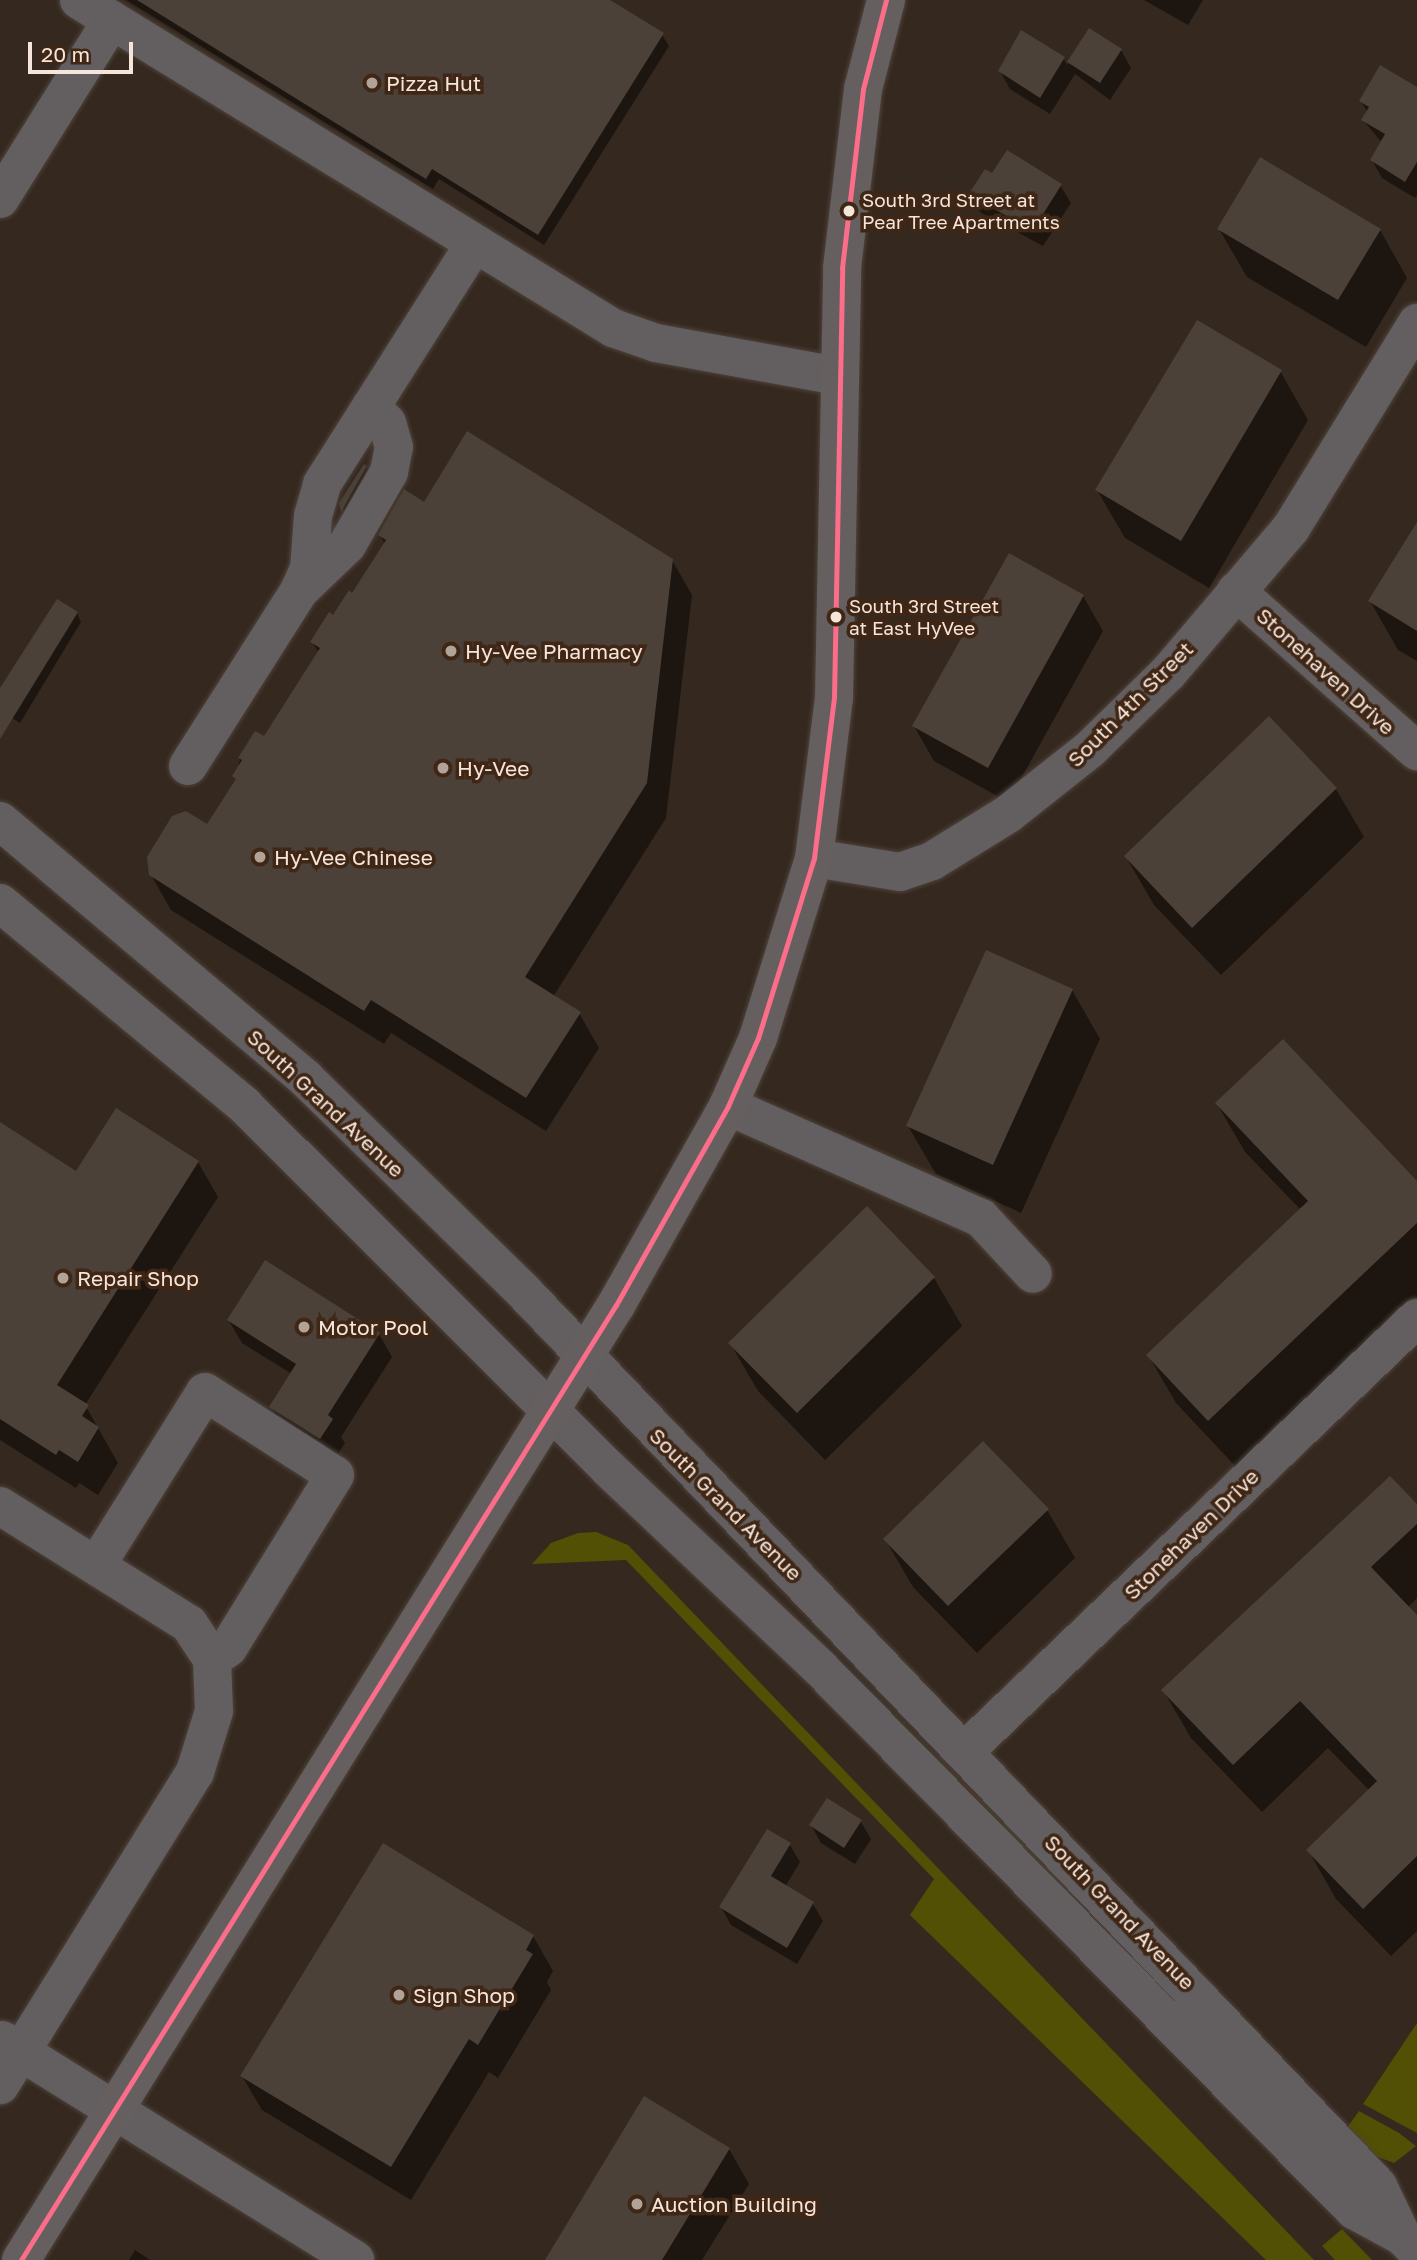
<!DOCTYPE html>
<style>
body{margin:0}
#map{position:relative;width:1417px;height:2260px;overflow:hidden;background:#35281f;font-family:"Golos Text",sans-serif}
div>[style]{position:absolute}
.green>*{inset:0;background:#515004}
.shadow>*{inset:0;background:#0007}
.building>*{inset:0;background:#4c4138}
.roads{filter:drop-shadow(0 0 2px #4e433b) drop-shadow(0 0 2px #4e433b)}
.minor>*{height:38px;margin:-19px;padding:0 19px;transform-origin:19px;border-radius:19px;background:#635f60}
.major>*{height:38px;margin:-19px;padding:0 19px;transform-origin:19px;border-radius:19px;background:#655f5f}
.bus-1>*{height:5px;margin:-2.5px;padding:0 2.5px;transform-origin:2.5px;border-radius:2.5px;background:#fb6d88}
.dots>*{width:19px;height:19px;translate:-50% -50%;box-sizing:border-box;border:4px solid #3f2615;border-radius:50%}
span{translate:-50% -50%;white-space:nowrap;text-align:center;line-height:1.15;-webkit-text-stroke:7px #3f2615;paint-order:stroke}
.bus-label{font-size:19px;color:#f6e5da}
.left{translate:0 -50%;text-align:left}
.poi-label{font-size:21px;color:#f6e5da}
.street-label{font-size:21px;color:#f6e5da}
.scale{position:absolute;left:28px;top:42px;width:105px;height:32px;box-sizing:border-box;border:4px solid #f6e5da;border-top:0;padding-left:9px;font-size:21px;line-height:24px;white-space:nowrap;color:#f6e5da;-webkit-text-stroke:5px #3f2615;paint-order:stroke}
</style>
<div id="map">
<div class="green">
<i style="clip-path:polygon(596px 1532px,628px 1545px,1314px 2260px,1266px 2260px,910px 1915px,934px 1879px,626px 1560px,532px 1564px,551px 1543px,578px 1533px)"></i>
<i style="clip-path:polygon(1417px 2023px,1417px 2133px,1363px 2104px)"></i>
<i style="clip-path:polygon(1359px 2111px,1399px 2133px,1416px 2146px,1394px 2163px,1369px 2154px,1344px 2132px)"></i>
<i style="clip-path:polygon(1342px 2229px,1372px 2260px,1335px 2260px,1322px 2246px)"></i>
</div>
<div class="shadow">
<i style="clip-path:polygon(126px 0,607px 0,662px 35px,669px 46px,544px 245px,439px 179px,433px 189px)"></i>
<i style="clip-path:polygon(1144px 0,1203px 0,1188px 25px)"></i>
<i style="clip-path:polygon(1089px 30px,1121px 50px,1131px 68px,1110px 100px,1075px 74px,1050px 114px,1010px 89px,1000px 71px,1064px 59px,1067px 65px)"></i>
<i style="clip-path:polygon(1417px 89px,1417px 195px,1415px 198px,1382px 178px,1372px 160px,1382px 143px,1363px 120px,1368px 113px,1361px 101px)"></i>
<i style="clip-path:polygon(992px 176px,1060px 185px,1071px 203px,1043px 246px,980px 212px,970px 195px)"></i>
<i style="clip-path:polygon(1219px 229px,1380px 230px,1407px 278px,1366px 347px,1247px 277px)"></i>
<i style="clip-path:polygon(1280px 371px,1308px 420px,1209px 588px,1125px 538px,1097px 490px)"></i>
<i style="clip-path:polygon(366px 467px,386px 502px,362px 544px,341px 504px)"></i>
<i style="clip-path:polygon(424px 504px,672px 560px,692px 595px,666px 818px,553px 997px,579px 1013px,599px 1048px,546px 1131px,391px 1033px,384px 1044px,171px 910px,151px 875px,208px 827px,236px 780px,240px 758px,265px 739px,319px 653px,312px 642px,353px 595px,385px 544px,380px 535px)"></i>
<i style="clip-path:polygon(1417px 525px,1417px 661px,1398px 650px,1370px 601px)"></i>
<i style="clip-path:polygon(1083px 596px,1103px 631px,1008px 802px,934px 761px,914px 726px)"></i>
<i style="clip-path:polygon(77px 613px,81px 622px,20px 723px,0 710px,0 691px)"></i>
<i style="clip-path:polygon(1269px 719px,1336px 789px,1364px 837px,1221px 975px,1154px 905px,1126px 857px)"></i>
<i style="clip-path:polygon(1072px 990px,1100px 1039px,1021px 1213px,936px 1174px,908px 1126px)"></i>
<i style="clip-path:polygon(1217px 1104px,1417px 1183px,1417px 1297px,1237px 1468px,1176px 1403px,1148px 1355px,1301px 1210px,1245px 1152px)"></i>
<i style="clip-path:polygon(0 1124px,77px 1173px,198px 1162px,218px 1197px,85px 1405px,118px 1463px,98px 1495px,79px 1483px,76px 1488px,0 1440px)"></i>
<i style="clip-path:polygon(934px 1278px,962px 1326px,825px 1460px,758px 1391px,730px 1343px)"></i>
<i style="clip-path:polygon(229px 1321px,379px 1334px,392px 1357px,341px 1437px,345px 1443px,333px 1461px,284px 1429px,271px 1407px,292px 1374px,242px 1343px)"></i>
<i style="clip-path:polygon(1417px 1506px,1417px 1598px,1407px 1608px,1417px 1618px,1417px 1931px,1391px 1956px,1336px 1899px,1308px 1850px,1370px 1791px,1328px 1748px,1262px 1812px,1191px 1738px,1163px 1690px)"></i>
<i style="clip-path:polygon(1047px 1510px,1075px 1558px,977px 1653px,913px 1587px,885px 1539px)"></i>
<i style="clip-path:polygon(861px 1822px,871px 1839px,855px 1864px,821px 1843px,811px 1825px)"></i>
<i style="clip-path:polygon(790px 1845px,800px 1862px,785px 1887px,813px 1904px,823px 1921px,797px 1964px,731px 1925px,721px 1907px)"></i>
<i style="clip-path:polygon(533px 1936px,553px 1971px,547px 1982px,551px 1990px,498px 2078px,489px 2072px,411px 2200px,262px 2110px,242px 2076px)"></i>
<i style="clip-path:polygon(729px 2149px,749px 2184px,702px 2260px,547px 2260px)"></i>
<i style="clip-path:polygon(135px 2250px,150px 2260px,129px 2260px)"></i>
</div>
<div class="building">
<i style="clip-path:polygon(137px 0,610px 0,664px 33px,538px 235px,432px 169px,426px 179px)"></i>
<i style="clip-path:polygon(1089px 28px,1122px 49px,1100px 83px,1067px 62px)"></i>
<i style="clip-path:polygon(1021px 30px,1065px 57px,1040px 98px,998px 71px)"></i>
<i style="clip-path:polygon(1380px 65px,1417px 87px,1417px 162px,1405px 182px,1370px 160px,1385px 134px,1361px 120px,1369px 107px,1359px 101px)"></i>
<i style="clip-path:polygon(1007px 150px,1062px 184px,1033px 230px,968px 195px,985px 169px,992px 173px)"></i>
<i style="clip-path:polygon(1260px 157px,1381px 229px,1338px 300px,1217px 229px)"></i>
<i style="clip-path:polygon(1197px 320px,1282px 370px,1181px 541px,1095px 490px)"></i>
<i style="clip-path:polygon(467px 431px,673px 559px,647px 783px,525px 977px,581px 1012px,526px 1098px,371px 1000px,364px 1011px,149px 875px,147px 857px,172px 816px,186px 811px,207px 824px,236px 779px,232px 776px,242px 760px,238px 758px,255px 731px,264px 736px,320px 648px,310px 642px,329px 612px,333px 615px,349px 590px,352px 593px,386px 540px,378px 535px,404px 489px,424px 502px)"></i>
<i style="clip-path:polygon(364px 464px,367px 466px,341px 512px,339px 503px)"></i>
<i style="clip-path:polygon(1417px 522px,1417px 631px,1368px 601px)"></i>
<i style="clip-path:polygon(1009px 553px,1084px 595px,988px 768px,912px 726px)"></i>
<i style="clip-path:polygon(57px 599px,78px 612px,0 739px,0 688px)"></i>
<i style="clip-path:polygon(1269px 716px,1337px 788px,1192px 928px,1124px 856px)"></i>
<i style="clip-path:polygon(986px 950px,1073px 989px,993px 1165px,906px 1126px)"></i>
<i style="clip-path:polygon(1283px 1039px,1417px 1181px,1417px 1223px,1208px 1421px,1146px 1355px,1308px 1201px,1215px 1103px)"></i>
<i style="clip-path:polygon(116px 1108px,199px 1161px,57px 1385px,89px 1405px,82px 1416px,99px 1427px,78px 1462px,59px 1450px,56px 1455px,0 1419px,0 1122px,76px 1171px)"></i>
<i style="clip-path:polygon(867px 1206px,935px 1277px,797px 1413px,728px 1343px)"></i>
<i style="clip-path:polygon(265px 1260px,380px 1333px,328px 1415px,333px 1419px,320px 1439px,269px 1407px,296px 1364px,227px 1320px)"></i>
<i style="clip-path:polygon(983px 1441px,1049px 1509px,948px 1606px,883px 1539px)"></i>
<i style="clip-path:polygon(1390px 1476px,1417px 1504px,1417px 1524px,1371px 1567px,1417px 1615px,1417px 1856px,1363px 1909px,1306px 1850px,1377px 1781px,1300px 1701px,1233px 1765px,1161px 1690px)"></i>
<i style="clip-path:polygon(827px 1798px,862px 1820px,844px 1848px,809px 1825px)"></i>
<i style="clip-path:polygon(767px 1829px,791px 1843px,771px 1876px,814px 1902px,787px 1948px,719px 1907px)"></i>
<i style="clip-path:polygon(383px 1843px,534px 1935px,526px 1950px,533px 1954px,478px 2045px,469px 2039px,391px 2167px,240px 2076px)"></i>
<i style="clip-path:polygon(644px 2096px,730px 2148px,662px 2260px,545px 2260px)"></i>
</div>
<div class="roads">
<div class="minor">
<i style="left:79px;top:0;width:627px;rotate:31.56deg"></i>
<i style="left:613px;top:328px;width:46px;rotate:19.2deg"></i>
<i style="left:656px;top:343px;width:184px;rotate:10.3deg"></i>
<i style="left:0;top:199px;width:211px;rotate:-58deg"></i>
<i style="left:300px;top:590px;width:65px;rotate:-43.8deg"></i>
<i style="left:347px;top:545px;width:84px;rotate:-60.1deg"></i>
<i style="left:389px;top:472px;width:25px;rotate:-79deg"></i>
<i style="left:394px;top:447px;width:25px;rotate:-106deg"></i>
<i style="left:387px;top:423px;width:23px;rotate:-135deg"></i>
<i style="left:1236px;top:591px;width:242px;rotate:41.5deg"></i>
<i style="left:188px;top:766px;width:207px;rotate:-57.6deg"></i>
<i style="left:299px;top:591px;width:24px;rotate:-66deg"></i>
<i style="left:309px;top:569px;width:53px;rotate:-85.7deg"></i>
<i style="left:313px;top:516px;width:33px;rotate:-74deg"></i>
<i style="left:322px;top:484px;width:285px;rotate:-57.6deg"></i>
<i style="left:0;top:821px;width:400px;rotate:40.1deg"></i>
<i style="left:306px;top:1079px;width:305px;rotate:44.3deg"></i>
<i style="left:524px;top:1292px;width:1236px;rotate:46.31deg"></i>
<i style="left:1378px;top:2186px;width:55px;rotate:64.4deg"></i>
<i style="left:1402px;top:2236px;width:21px;rotate:45deg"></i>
<i style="left:814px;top:858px;width:87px;rotate:9.2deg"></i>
<i style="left:900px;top:872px;width:34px;rotate:-19deg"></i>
<i style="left:932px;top:861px;width:89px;rotate:-31.7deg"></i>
<i style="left:1008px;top:814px;width:105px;rotate:-38.4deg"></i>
<i style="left:1090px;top:749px;width:109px;rotate:-44.3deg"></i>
<i style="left:1168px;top:673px;width:190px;rotate:-49.7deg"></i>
<i style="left:1291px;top:528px;width:241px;rotate:-58.4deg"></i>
<i style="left:0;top:903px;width:318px;rotate:39.6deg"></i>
<i style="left:245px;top:1106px;width:514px;rotate:44.92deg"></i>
<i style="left:609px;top:1469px;width:291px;rotate:43.3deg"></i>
<i style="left:821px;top:1669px;width:759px;rotate:45.43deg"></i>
<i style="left:1354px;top:2210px;width:55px;rotate:28.4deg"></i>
<i style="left:728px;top:1106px;width:277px;rotate:23.9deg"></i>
<i style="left:981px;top:1218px;width:76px;rotate:47.1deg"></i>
<i style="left:0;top:1506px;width:223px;rotate:32deg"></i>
<i style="left:189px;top:1624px;width:42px;rotate:56.7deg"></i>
<i style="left:212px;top:1659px;width:52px;rotate:87.8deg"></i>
<i style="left:214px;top:1711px;width:64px;rotate:107.3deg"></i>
<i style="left:195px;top:1772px;width:369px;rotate:121.9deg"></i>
<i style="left:96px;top:1566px;width:205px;rotate:-57.9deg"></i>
<i style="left:205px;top:1392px;width:154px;rotate:32.6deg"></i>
<i style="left:335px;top:1475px;width:203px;rotate:121.7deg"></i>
<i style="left:228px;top:1648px;width:19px;rotate:145deg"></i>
<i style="left:965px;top:1751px;width:626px;rotate:-43.77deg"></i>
<i style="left:2px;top:2040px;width:416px;rotate:31.9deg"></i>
</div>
<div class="major">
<i style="left:21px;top:2260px;width:1125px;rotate:-58.08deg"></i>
<i style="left:616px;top:1305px;width:228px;rotate:-60.6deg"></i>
<i style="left:728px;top:1106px;width:74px;rotate:-66.2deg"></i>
<i style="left:758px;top:1038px;width:189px;rotate:-72.7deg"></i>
<i style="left:814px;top:858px;width:161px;rotate:-82.9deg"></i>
<i style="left:834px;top:698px;width:430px;rotate:-88.9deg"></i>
<i style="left:842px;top:268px;width:180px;rotate:-83.3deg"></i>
<i style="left:863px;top:89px;width:92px;rotate:-75.5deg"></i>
</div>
</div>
<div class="bus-1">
<i style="left:21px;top:2260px;width:1125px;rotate:-58.08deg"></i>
<i style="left:616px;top:1305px;width:228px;rotate:-60.6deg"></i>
<i style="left:728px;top:1106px;width:74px;rotate:-66.2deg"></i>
<i style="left:758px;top:1038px;width:189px;rotate:-72.7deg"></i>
<i style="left:814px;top:858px;width:161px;rotate:-82.9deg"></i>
<i style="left:834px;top:698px;width:430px;rotate:-88.9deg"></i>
<i style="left:842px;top:268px;width:180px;rotate:-83.3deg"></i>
<i style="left:863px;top:89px;width:92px;rotate:-75.5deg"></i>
</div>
<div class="dots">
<i style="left:372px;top:83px;background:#b2a399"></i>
<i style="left:849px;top:211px;background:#f6e5da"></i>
<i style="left:836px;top:617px;background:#f6e5da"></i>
<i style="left:451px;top:651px;background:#b2a399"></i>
<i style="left:443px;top:768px;background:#b2a399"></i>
<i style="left:260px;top:857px;background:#b2a399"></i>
<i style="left:63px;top:1278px;background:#b2a399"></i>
<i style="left:304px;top:1327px;background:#b2a399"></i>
<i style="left:399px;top:1995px;background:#b2a399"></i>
<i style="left:637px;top:2204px;background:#b2a399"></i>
</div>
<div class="bus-label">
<span class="left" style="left:862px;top:211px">South 3rd Street at<br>Pear Tree Apartments</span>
<span class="left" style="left:849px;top:617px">South 3rd Street<br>at East HyVee</span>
</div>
<div class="poi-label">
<span class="left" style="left:386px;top:83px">Pizza Hut</span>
<span class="left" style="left:465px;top:651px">Hy-Vee Pharmacy</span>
<span class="left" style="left:457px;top:768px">Hy-Vee</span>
<span class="left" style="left:274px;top:857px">Hy-Vee Chinese</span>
<span class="left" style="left:77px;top:1278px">Repair Shop</span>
<span class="left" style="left:318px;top:1327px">Motor Pool</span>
<span class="left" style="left:413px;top:1995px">Sign Shop</span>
<span class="left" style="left:651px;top:2204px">Auction Building</span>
</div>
<div class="street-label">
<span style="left:1326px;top:671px;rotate:42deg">Stonehaven Drive</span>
<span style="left:1130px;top:704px;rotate:-45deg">South 4th Street</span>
<span style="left:326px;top:1103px;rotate:43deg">South Grand Avenue</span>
<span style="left:726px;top:1504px;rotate:45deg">South Grand Avenue</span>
<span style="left:1191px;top:1534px;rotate:-44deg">Stonehaven Drive</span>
<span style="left:1120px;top:1912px;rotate:46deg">South Grand Avenue</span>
</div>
<div class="scale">20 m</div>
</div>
